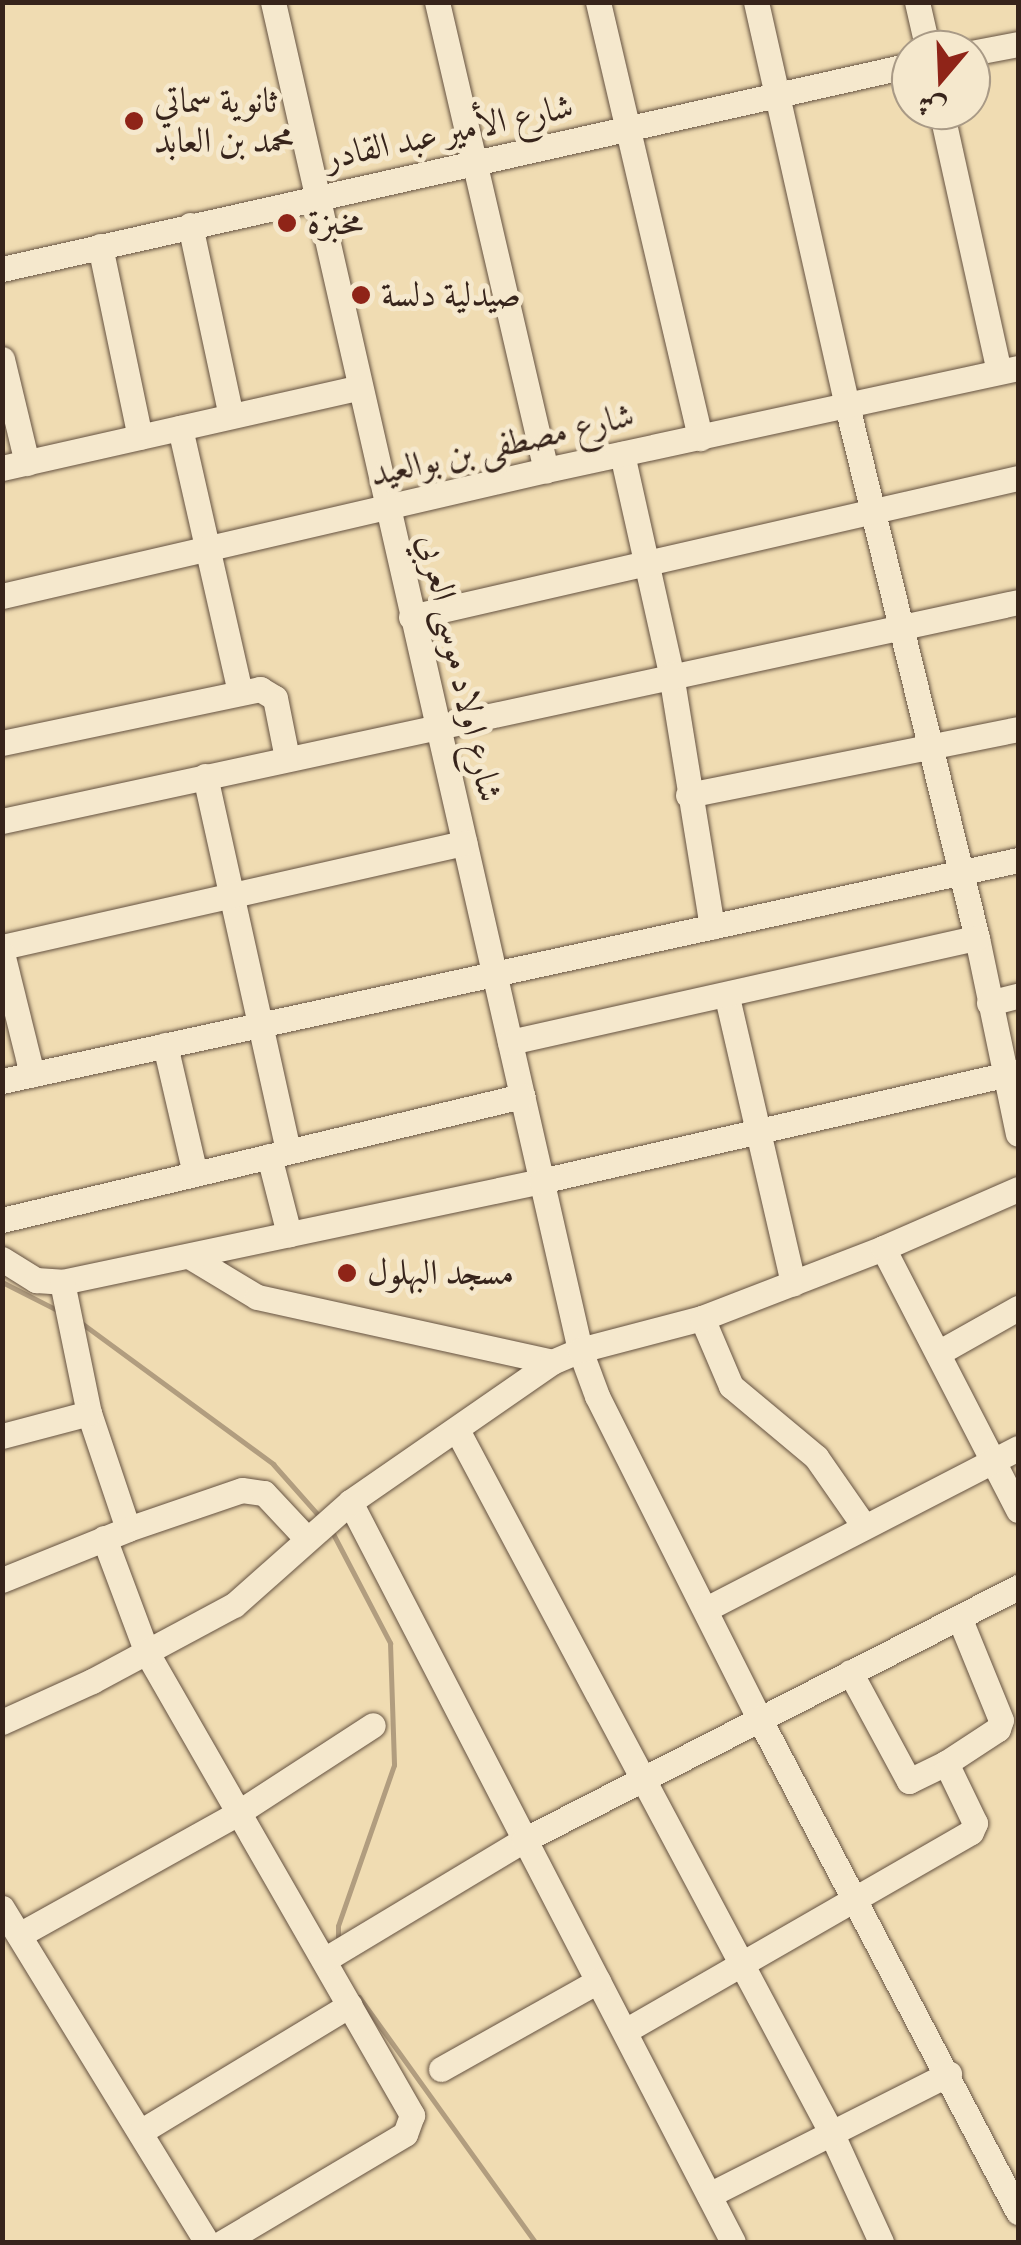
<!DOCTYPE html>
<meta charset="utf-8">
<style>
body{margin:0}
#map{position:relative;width:1021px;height:2245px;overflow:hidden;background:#f0dcb2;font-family:"IM FELL Great Primer",Amiri,serif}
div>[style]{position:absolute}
.stream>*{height:5px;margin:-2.5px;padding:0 2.5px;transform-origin:2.5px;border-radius:2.5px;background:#b19d7f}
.roads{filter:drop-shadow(0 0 2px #655241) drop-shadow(0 0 2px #655241)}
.minor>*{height:25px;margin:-12.5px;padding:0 12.5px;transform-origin:12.5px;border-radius:12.5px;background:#f5e8cd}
.dots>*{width:28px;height:28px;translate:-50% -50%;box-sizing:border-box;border:5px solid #f5e8cd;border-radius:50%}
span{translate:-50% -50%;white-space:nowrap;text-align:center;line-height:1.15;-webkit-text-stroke:10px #f5e8cd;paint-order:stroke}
.poi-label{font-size:35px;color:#37241b}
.left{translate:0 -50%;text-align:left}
.street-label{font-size:35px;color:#37241b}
.frame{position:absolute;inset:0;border:5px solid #37241b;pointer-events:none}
.north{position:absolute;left:891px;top:30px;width:100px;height:100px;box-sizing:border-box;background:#f5e8cd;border:2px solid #a99a86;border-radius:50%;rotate:199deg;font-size:28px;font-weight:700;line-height:40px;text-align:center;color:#37241b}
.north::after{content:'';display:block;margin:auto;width:35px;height:45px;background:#8f2418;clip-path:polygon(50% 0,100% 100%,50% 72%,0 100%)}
</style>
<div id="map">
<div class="stream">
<i style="left:2px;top:1282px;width:62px;rotate:27deg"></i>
<i style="left:80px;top:1322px;width:240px;rotate:36.3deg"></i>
<i style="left:273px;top:1464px;width:69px;rotate:48.5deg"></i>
<i style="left:330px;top:1528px;width:130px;rotate:62.4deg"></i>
<i style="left:390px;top:1643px;width:122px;rotate:88.1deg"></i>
<i style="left:394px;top:1765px;width:170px;rotate:109.2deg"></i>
<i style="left:338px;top:1926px;width:17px;rotate:90deg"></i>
<i style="left:359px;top:1997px;width:302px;rotate:54.3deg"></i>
</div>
<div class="roads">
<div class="minor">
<i style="left:273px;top:2px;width:1383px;rotate:77.17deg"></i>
<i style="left:580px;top:1350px;width:49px;rotate:69.7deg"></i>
<i style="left:597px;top:1396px;width:360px;rotate:63.3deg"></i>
<i style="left:759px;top:1718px;width:558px;rotate:62.33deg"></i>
<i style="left:437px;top:2px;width:481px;rotate:76.9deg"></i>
<i style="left:598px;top:2px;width:448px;rotate:76.8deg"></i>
<i style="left:756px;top:2px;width:414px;rotate:77.3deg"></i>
<i style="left:847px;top:406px;width:548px;rotate:76.27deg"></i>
<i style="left:977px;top:938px;width:200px;rotate:78.2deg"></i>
<i style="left:917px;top:2px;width:49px;rotate:77.1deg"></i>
<i style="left:971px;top:53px;width:48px;rotate:-10.8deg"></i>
<i style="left:941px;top:110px;width:267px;rotate:77.5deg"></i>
<i style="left:190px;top:225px;width:195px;rotate:77.9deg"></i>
<i style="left:100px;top:246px;width:195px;rotate:78.2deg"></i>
<i style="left:2px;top:269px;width:932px;rotate:-12.65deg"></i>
<i style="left:2px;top:359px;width:107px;rotate:76.5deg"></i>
<i style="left:180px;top:428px;width:271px;rotate:77.2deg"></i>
<i style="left:622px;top:454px;width:225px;rotate:77.4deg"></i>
<i style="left:671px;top:674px;width:256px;rotate:80.8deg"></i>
<i style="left:2px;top:468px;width:367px;rotate:-12.7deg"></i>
<i style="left:2px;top:596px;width:558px;rotate:-13.04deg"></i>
<i style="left:546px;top:470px;width:483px;rotate:-12.2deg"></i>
<i style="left:411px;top:617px;width:623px;rotate:-12.9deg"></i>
<i style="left:2px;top:743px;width:264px;rotate:-11.8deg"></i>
<i style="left:260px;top:689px;width:17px;rotate:31deg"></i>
<i style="left:275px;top:698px;width:61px;rotate:78.7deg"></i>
<i style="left:205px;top:776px;width:384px;rotate:77.5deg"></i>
<i style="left:688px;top:795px;width:337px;rotate:-11.3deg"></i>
<i style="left:2px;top:821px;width:1039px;rotate:-12.16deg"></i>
<i style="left:2px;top:947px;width:474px;rotate:-12.7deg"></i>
<i style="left:2px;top:953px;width:125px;rotate:76.1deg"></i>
<i style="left:727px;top:997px;width:294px;rotate:77deg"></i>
<i style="left:989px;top:1003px;width:30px;rotate:-14deg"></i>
<i style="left:510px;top:1042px;width:478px;rotate:-12.6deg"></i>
<i style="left:165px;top:1045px;width:132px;rotate:76.9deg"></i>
<i style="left:2px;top:1081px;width:1040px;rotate:-12.27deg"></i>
<i style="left:269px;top:1156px;width:81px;rotate:75.6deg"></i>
<i style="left:2px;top:1220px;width:535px;rotate:-13.41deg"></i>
<i style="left:883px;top:1248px;width:295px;rotate:62.7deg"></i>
<i style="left:189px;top:1256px;width:79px;rotate:31.1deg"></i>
<i style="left:257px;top:1297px;width:302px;rotate:12.4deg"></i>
<i style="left:2px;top:1259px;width:40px;rotate:32deg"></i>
<i style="left:36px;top:1280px;width:26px;rotate:4deg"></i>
<i style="left:62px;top:1282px;width:490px;rotate:-11.9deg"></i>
<i style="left:541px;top:1181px;width:489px;rotate:-12.9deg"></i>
<i style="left:62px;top:1282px;width:134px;rotate:78.4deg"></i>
<i style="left:89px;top:1413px;width:122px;rotate:71.4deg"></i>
<i style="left:702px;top:1318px;width:74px;rotate:66.9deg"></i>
<i style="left:731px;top:1386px;width:111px;rotate:39.9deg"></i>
<i style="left:816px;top:1457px;width:84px;rotate:55.2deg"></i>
<i style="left:938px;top:1353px;width:92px;rotate:-29.4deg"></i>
<i style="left:457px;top:1430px;width:793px;rotate:61.95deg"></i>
<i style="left:830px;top:2130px;width:123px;rotate:65.5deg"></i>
<i style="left:2px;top:1436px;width:90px;rotate:-14.8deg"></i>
<i style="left:350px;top:1502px;width:833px;rotate:62.64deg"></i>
<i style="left:104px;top:1538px;width:123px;rotate:69.5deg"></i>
<i style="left:147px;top:1653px;width:533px;rotate:60.16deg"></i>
<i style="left:412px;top:2115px;width:20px;rotate:110deg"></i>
<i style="left:405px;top:2134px;width:212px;rotate:149.3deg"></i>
<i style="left:2px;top:1580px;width:136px;rotate:-22deg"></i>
<i style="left:128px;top:1529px;width:120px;rotate:-18.9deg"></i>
<i style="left:242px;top:1490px;width:22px;rotate:8deg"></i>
<i style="left:264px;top:1493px;width:63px;rotate:46.9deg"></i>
<i style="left:706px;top:1609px;width:351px;rotate:-27.3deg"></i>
<i style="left:850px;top:1672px;width:124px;rotate:61.6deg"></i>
<i style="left:909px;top:1781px;width:41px;rotate:-25.9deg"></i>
<i style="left:2px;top:1722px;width:99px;rotate:-24.5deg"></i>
<i style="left:92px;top:1681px;width:161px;rotate:-28.2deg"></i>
<i style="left:234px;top:1605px;width:155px;rotate:-41.6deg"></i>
<i style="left:350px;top:1502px;width:246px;rotate:-34.7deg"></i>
<i style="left:552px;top:1362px;width:30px;rotate:-23deg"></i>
<i style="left:580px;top:1350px;width:126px;rotate:-14.7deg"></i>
<i style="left:702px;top:1318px;width:194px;rotate:-21.1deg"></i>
<i style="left:883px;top:1248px;width:147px;rotate:-23.6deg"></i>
<i style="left:2px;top:1908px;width:392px;rotate:58.5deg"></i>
<i style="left:19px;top:1935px;width:248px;rotate:-29.1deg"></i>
<i style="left:236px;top:1814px;width:163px;rotate:-33deg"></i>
<i style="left:324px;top:1960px;width:233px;rotate:-31deg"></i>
<i style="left:524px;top:1840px;width:555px;rotate:-27.12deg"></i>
<i style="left:625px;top:2031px;width:399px;rotate:-29.9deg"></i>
<i style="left:971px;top:1832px;width:10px;rotate:-66deg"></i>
<i style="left:975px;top:1823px;width:67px;rotate:-115.8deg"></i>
<i style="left:946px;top:1763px;width:62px;rotate:-33.2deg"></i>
<i style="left:998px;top:1729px;width:9px;rotate:-72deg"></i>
<i style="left:1001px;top:1720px;width:111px;rotate:-112.2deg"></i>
<i style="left:441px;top:2069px;width:180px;rotate:-29.3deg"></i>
<i style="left:140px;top:2132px;width:245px;rotate:-31.2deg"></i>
<i style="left:709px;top:2195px;width:269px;rotate:-26.8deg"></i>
</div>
</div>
<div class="dots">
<i style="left:134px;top:121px;background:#8f2418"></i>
<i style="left:287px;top:223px;background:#8f2418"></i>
<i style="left:361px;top:295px;background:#8f2418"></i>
<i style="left:347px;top:1273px;background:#8f2418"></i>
</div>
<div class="poi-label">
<span class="left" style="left:154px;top:121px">ثانوية سماتي<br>محمد بن العابد</span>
<span class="left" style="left:307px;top:223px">مخبزة</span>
<span class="left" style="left:381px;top:295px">صيدلية دلسة</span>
<span class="left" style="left:367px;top:1273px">مسجد البهلول</span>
</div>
<div class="street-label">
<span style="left:449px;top:132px;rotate:-12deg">شارع الأمير عبد القادر</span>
<span style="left:502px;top:445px;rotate:-13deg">شارع مصطفى بن بوالعيد</span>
<span style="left:460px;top:668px;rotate:77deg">شارع اولاد موسى العربي</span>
</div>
<div class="frame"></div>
<div class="north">ش</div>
</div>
